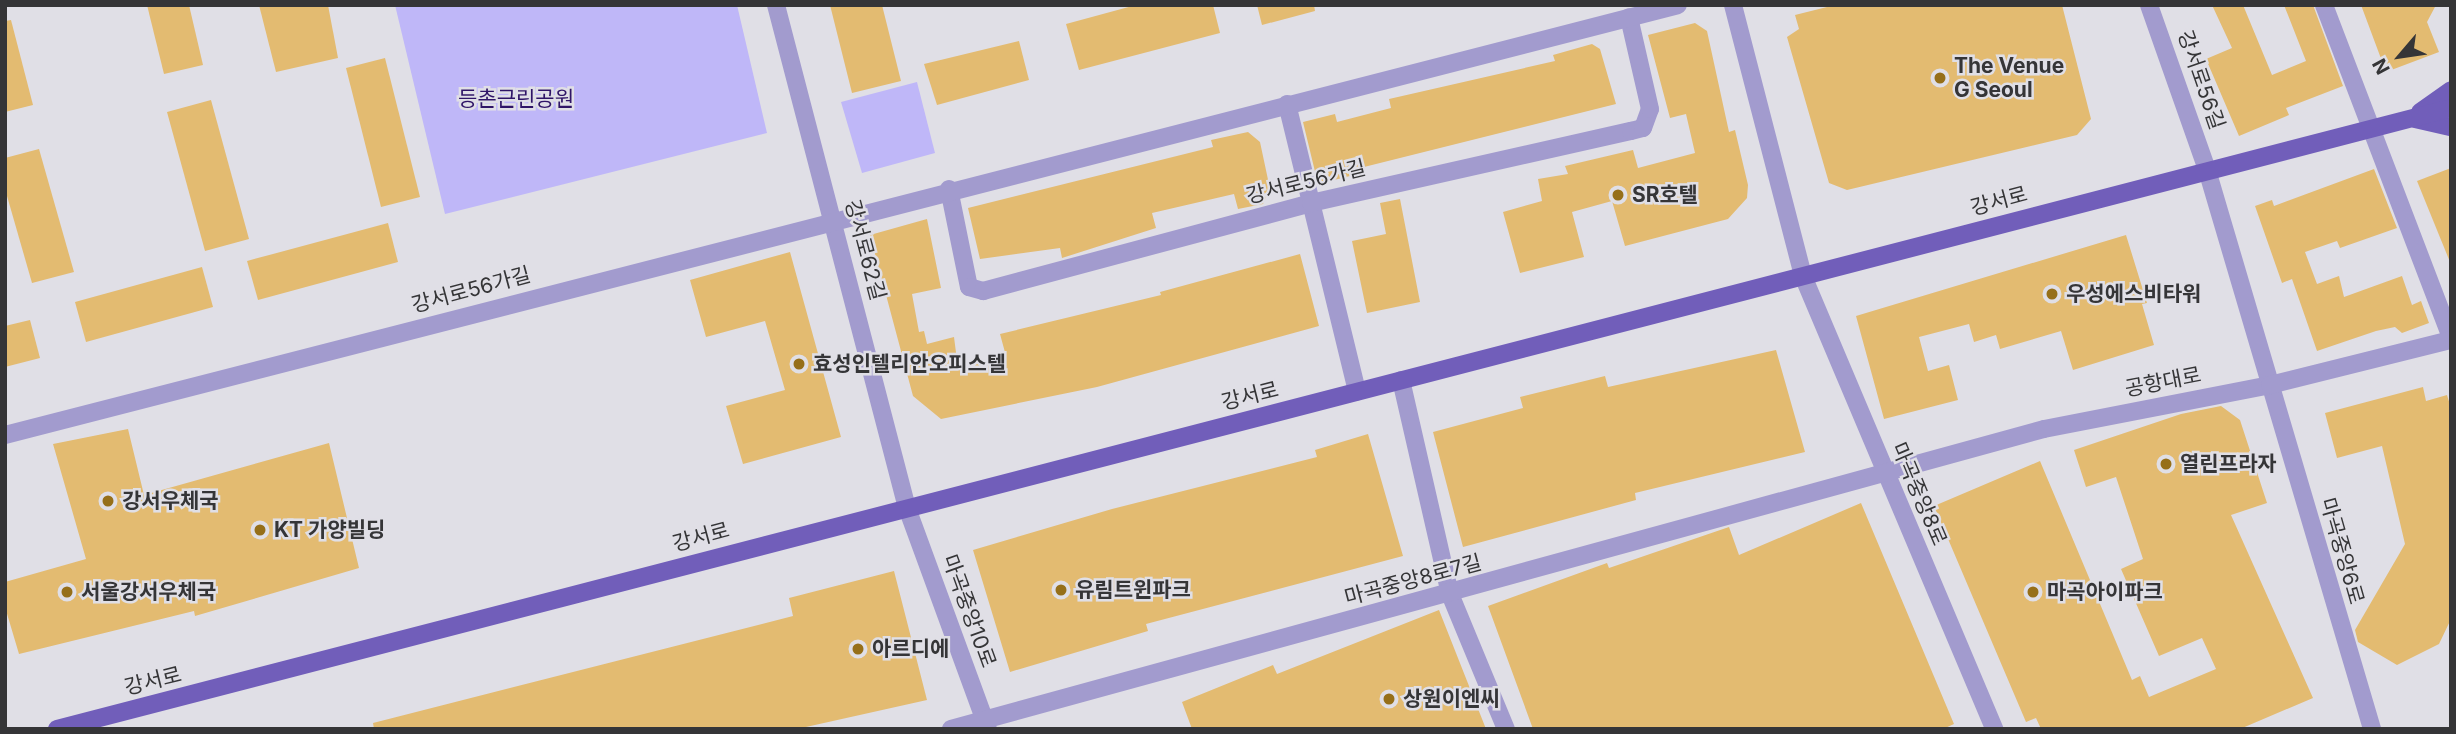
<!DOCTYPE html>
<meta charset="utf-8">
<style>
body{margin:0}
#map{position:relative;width:2456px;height:734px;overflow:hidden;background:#e0dfe6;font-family:Inter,"Noto Sans KR",sans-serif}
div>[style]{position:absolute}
.green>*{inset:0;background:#bfb7f8}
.building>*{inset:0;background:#e3bb71}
.minor>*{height:18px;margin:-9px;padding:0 9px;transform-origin:9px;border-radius:9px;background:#a29bce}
.major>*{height:18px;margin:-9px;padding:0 9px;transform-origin:9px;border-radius:9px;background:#715eba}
.dots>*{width:19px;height:19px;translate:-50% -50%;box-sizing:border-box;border:4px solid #e0dfe6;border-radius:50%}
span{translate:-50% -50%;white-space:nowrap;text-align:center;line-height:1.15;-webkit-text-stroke:5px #e0dfe6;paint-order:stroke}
.poi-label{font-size:21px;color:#353537;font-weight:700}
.left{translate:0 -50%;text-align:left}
.street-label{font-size:21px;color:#353537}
.park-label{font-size:21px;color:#2f1467}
.frame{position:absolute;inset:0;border:7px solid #353537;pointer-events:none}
.north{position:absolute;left:2365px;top:21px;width:70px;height:70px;-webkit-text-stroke:5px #e0dfe6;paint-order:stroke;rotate:241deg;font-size:19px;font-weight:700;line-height:28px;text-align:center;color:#353537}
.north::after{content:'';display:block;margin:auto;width:24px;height:32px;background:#353537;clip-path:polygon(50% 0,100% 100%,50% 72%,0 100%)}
</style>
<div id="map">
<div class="green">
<i style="clip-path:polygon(395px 5px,737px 5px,767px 133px,445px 214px)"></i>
<i style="clip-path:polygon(917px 82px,935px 153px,862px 173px,841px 102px)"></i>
</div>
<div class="building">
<i style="clip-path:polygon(147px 5px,189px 5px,203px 65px,164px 74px)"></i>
<i style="clip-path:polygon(259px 5px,328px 5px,338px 58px,276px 72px)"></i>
<i style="clip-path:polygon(830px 5px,882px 5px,901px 81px,852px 93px)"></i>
<i style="clip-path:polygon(1136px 5px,1213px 5px,1220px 33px,1079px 70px,1066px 24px)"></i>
<i style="clip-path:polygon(1257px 5px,1314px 5px,1315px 11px,1262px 25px)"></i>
<i style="clip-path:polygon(1835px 5px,2062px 5px,2091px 119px,2077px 135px,1847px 190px,1829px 183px,1787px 37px,1799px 29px,1795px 15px)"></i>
<i style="clip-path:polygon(2212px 5px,2243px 5px,2272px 75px,2306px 61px,2284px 5px,2313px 5px,2343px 86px,2286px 108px,2289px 115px,2239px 136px,2206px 59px,2232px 48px)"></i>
<i style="clip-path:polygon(2361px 5px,2436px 5px,2427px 22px,2439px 52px,2386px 72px)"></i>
<i style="clip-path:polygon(11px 20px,33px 105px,5px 112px,5px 21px)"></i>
<i style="clip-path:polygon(1695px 23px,1707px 31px,1729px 132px,1735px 130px,1748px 185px,1747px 198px,1728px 219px,1625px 246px,1612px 201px,1572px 212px,1584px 257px,1520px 273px,1503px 212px,1542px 201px,1538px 179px,1568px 174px,1565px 166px,1633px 150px,1638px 168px,1695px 153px,1686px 114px,1670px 118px,1648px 35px)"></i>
<i style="clip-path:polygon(1019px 41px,1029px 80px,937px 105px,924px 64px)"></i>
<i style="clip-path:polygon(1592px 44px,1600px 49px,1616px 104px,1348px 171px,1350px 176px,1318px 184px,1303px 122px,1335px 114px,1337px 122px,1391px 108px,1389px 99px,1555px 61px,1553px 55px)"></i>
<i style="clip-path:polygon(385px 58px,420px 197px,381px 207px,346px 68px)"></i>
<i style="clip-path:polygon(211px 100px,249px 239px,205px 251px,167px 112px)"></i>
<i style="clip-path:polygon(1248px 132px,1260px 142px,1270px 189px,1263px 204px,1238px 209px,1234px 194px,1152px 213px,1156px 228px,1062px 258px,1060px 248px,980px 259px,968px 208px,1213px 147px,1211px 140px)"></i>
<i style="clip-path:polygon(39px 149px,74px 272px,32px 283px,5px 189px,5px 158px)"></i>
<i style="clip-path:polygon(2451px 168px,2451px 262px,2450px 262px,2417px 181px)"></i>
<i style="clip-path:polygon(2374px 169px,2397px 228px,2340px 248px,2337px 241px,2305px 252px,2317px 284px,2339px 276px,2344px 297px,2402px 276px,2412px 305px,2421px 301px,2429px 323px,2402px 333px,2395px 327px,2376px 331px,2317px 351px,2292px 279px,2282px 283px,2255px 206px,2272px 200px,2274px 206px)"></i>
<i style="clip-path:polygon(1400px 199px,1420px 302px,1367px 313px,1352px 241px,1386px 234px,1380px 203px)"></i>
<i style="clip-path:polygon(927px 219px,941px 288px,912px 294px,919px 332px,924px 331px,927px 344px,954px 337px,958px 368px,1006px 356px,1000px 334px,1161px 295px,1160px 292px,1300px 254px,1319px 326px,1097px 387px,941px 419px,913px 396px,870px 235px)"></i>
<i style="clip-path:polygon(388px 223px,398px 262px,258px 300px,247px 261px)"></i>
<i style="clip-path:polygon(2126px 235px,2147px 303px,2142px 304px,2154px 345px,2073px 370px,2061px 331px,2000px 349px,1996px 335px,1974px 342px,1969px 324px,1919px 337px,1928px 371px,1949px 365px,1958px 400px,1884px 419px,1856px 316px)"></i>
<i style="clip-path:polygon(790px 252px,841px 437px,743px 464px,726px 406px,785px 390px,765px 321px,706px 337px,690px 280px)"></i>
<i style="clip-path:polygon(202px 267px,213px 307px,86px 342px,75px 302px)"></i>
<i style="clip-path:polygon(30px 320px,40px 358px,5px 367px,5px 326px)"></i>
<i style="clip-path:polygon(1776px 350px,1805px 452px,1635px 493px,1636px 500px,1463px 547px,1433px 432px,1523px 408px,1520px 397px,1605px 376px,1608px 387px)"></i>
<i style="clip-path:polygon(2423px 387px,2426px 401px,2447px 395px,2451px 408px,2451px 619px,2439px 644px,2397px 665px,2358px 642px,2355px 630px,2405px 544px,2382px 446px,2337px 458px,2325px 413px)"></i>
<i style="clip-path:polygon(2221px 406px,2240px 420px,2267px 503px,2231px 515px,2313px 698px,2240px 729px,2041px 729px,2036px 718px,2026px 722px,1934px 506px,2040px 461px,2132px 680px,2140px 676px,2149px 697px,2216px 669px,2202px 638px,2159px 656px,2121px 569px,2143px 559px,2116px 477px,2086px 487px,2074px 450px,2181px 414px)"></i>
<i style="clip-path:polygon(128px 429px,144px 495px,329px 443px,359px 568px,195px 616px,194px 611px,19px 654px,5px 607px,5px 582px,86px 559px,53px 444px)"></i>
<i style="clip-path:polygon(1368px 434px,1403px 556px,1146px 624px,1148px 631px,1010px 672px,973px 550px,1112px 509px,1317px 457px,1315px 450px)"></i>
<i style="clip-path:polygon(1861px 503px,1954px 724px,1943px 729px,1533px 729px,1488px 606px,1607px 563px,1609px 568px,1729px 527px,1739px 555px)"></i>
<i style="clip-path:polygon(894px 571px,927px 700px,797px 729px,374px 729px,373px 723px,793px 616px,789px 598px)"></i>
<i style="clip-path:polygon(1439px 610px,1486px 729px,1192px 729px,1182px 702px,1273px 665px,1277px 674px)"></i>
</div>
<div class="minor">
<i style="left:776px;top:5px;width:520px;rotate:75.4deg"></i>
<i style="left:907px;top:508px;width:235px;rotate:69.9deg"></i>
<i style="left:1733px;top:5px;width:280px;rotate:75.5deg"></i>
<i style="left:1803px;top:276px;width:492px;rotate:67.1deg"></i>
<i style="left:2149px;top:5px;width:175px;rotate:70.6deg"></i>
<i style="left:2207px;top:170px;width:583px;rotate:73.55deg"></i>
<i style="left:2324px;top:5px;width:356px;rotate:69.1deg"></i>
<i style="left:1287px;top:104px;width:296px;rotate:76.3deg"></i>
<i style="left:949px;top:189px;width:100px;rotate:78.5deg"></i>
<i style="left:969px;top:287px;width:15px;rotate:16deg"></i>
<i style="left:983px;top:291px;width:340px;rotate:-15deg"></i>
<i style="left:1311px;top:203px;width:328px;rotate:-12.7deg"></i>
<i style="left:1631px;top:131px;width:12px;rotate:-14deg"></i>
<i style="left:1643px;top:128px;width:20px;rotate:-70deg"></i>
<i style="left:1650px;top:109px;width:94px;rotate:-102.9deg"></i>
<i style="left:1401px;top:380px;width:220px;rotate:77.1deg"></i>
<i style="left:1450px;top:594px;width:146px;rotate:67.5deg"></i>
<i style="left:5px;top:435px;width:1727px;rotate:-14.41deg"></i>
<i style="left:951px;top:729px;width:1133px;rotate:-15.35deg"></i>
<i style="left:2044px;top:429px;width:230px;rotate:-11deg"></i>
<i style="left:2270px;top:385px;width:187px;rotate:-14deg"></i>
</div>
<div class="major">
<i style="left:2420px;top:112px;width:38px;rotate:-35deg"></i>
<i style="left:2415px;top:119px;width:37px;rotate:13deg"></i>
<i style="left:57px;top:729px;width:2473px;rotate:-14.54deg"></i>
</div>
<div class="dots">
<i style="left:1940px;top:78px;background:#966f19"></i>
<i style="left:1618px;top:195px;background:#966f19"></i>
<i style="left:2052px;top:294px;background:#966f19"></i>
<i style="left:799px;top:364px;background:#966f19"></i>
<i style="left:2166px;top:464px;background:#966f19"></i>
<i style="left:108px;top:501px;background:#966f19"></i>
<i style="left:260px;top:530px;background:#966f19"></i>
<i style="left:1061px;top:590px;background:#966f19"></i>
<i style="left:67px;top:592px;background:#966f19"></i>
<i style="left:2033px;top:592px;background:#966f19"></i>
<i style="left:858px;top:649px;background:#966f19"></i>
<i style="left:1389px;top:699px;background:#966f19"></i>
</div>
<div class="poi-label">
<span class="left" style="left:1954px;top:78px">The Venue<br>G Seoul</span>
<span class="left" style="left:1632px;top:195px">SR호텔</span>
<span class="left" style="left:2066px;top:294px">우성에스비타워</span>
<span class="left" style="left:813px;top:364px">효성인텔리안오피스텔</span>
<span class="left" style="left:2180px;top:464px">열린프라자</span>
<span class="left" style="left:122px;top:501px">강서우체국</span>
<span class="left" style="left:274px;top:530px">KT 가양빌딩</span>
<span class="left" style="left:1075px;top:590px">유림트윈파크</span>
<span class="left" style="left:81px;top:592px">서울강서우체국</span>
<span class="left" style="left:2047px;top:592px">마곡아이파크</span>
<span class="left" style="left:872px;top:649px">아르디에</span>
<span class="left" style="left:1403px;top:699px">상원이엔씨</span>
</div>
<div class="street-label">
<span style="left:2201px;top:80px;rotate:71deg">강서로56길</span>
<span style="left:1306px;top:182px;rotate:-14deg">강서로56가길</span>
<span style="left:1999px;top:201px;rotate:-15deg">강서로</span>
<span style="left:865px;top:250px;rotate:75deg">강서로62길</span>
<span style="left:471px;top:290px;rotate:-15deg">강서로56가길</span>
<span style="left:2163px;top:382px;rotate:-11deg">공항대로</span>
<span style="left:1250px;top:396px;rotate:-14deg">강서로</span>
<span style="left:1919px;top:494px;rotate:67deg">마곡중앙8로</span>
<span style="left:701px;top:537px;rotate:-15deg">강서로</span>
<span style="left:2342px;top:551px;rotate:74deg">마곡중앙6로</span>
<span style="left:1413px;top:580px;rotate:-15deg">마곡중앙8로7길</span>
<span style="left:969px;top:611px;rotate:70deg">마곡중앙10로</span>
<span style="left:153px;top:681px;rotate:-14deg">강서로</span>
</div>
<div class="park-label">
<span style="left:516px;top:99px">등촌근린공원</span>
</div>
<div class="frame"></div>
<div class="north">N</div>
</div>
